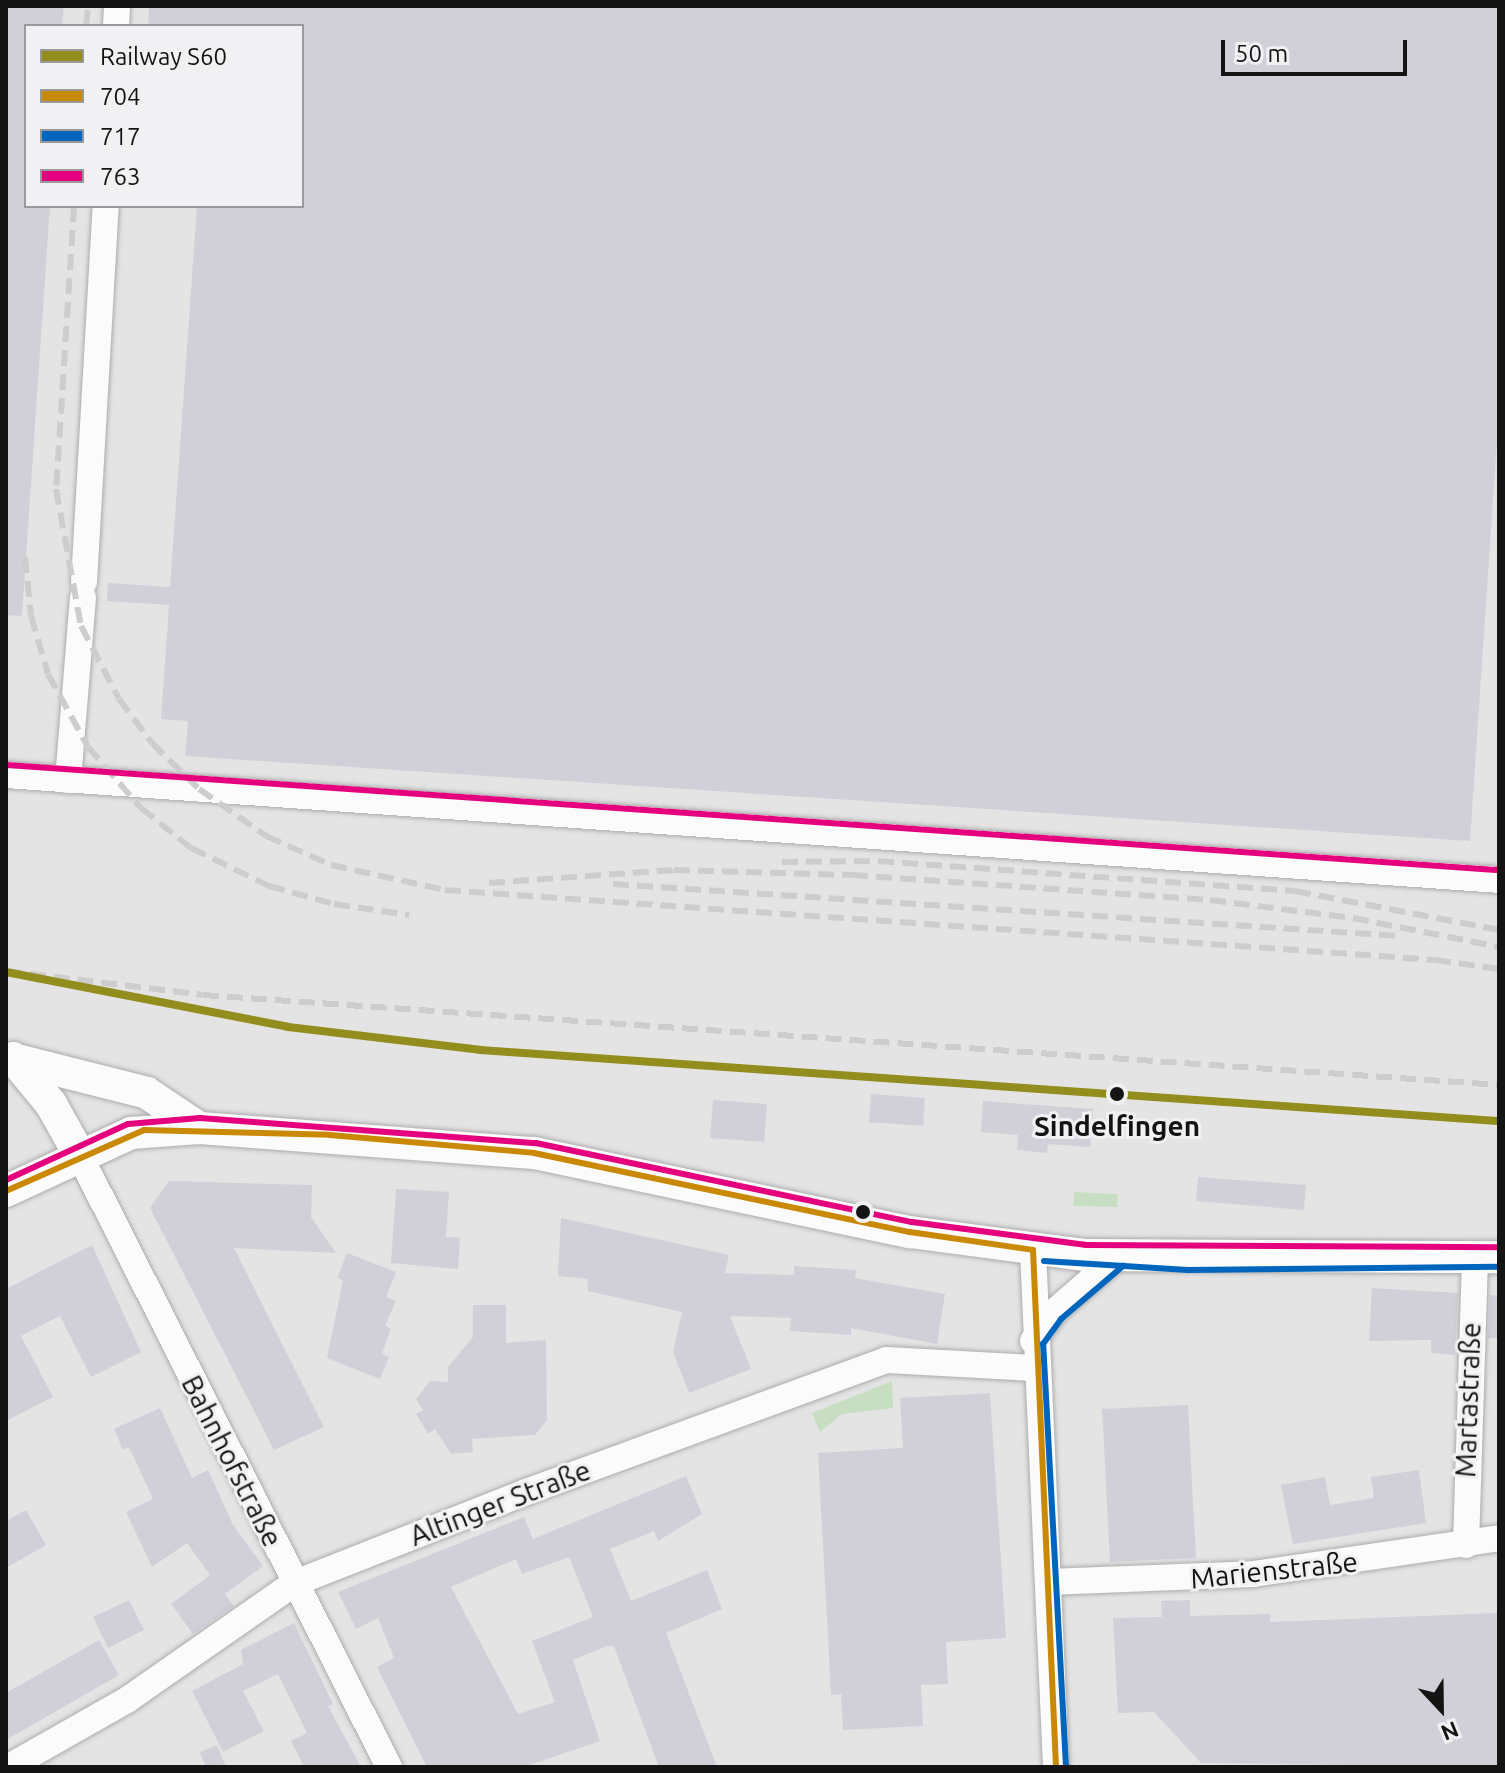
<!DOCTYPE html>
<meta charset="utf-8">
<style>
body{margin:0}
#map{position:relative;width:1505px;height:1773px;overflow:hidden;background:#e4e4e5;font-family:Ubuntu,sans-serif}
div>[style]{position:absolute}
.green>*{inset:0;background:#c8dec3}
.building>*{inset:0;background:#d1d0d9}
.roads{filter:drop-shadow(0 0 2px #acacad) drop-shadow(0 0 2px #acacad)}
.minor>*{height:26px;margin:-13px;padding:0 13px;transform-origin:13px;border-radius:13px;background:#fbfbfb}
.major>*{height:32px;margin:-16px;padding:0 16px;transform-origin:16px;border-radius:16px;background:#fbfbfb}
.rail>*{height:6px;margin-top:-3px;transform-origin:0;background:repeating-linear-gradient(90deg,#cdcdcd 0 16px,transparent 0 24px)}
.bus-1>*{height:6px;margin:-3px;padding:0 3px;transform-origin:3px;border-radius:3px;background:#ca8904}
.bus-2>*{height:6px;margin:-3px;padding:0 3px;transform-origin:3px;border-radius:3px;background:#0065bd}
.bus-3>*{height:6px;margin:-3px;padding:0 3px;transform-origin:3px;border-radius:3px;background:#e5007d}
.rail-1>*{height:8px;margin:-4px;padding:0 4px;transform-origin:4px;border-radius:4px;background:#928d1d}
.dots>*{width:22px;height:22px;translate:-50% -50%;box-sizing:border-box;border:4px solid #f1f0f3;border-radius:50%}
span{translate:-50% -50%;white-space:nowrap;text-align:center;line-height:1.15;-webkit-text-stroke:6px #f1f0f3;paint-order:stroke}
.stop-label{font-size:28px;color:#141415;font-weight:700}
.street-label{font-size:28px;color:#141415}
.frame{position:absolute;inset:0;border:8px solid #141415;pointer-events:none}
.legend{position:absolute;left:24px;top:24px;width:280px;height:184px;box-sizing:border-box;background:#f1f0f3;border:2px solid #99989a;margin:0;padding:10px 14px;list-style:none;font-size:24px;color:#141415}
.legend li{display:flex;align-items:center;gap:16px;height:40px}
.legend b{width:40px;border:2px solid #99989a}
.north{position:absolute;left:1401px;top:1669px;width:80px;height:80px;-webkit-text-stroke:6px #f1f0f3;paint-order:stroke;rotate:158deg;font-size:22px;font-weight:700;line-height:32px;text-align:center;color:#141415}
.north::after{content:'';display:block;margin:auto;width:28px;height:36px;background:#141415;clip-path:polygon(50% 0,100% 100%,50% 72%,0 100%)}
.scale{position:absolute;left:1221px;top:40px;width:186px;height:36px;box-sizing:border-box;border:4px solid #141415;border-top:0;padding-left:10px;font-size:24px;line-height:28px;white-space:nowrap;color:#141415;-webkit-text-stroke:6px #f1f0f3;paint-order:stroke}
</style>
<div id="map">
<div class="green">
<i style="clip-path:polygon(1074px 1192px,1118px 1194px,1117px 1207px,1073px 1206px)"></i>
<i style="clip-path:polygon(892px 1381px,893px 1408px,842px 1414px,820px 1432px,812px 1413px)"></i>
</div>
<div class="building">
<i style="clip-path:polygon(6px 6px,64px 6px,62px 26px,26px 26px,26px 206px,50px 206px,22px 616px,6px 615px)"></i>
<i style="clip-path:polygon(149px 6px,1499px 6px,1499px 412px,1470px 841px,185px 756px,188px 721px,161px 719px,169px 605px,107px 601px,108px 583px,170px 587px,197px 206px,302px 206px,302px 26px,148px 26px)"></i>
<i style="clip-path:polygon(871px 1094px,925px 1098px,923px 1126px,869px 1122px)"></i>
<i style="clip-path:polygon(713px 1100px,767px 1104px,764px 1142px,710px 1138px)"></i>
<i style="clip-path:polygon(983px 1101px,1093px 1109px,1090px 1147px,1048px 1144px,1047px 1153px,1017px 1150px,1018px 1135px,981px 1132px)"></i>
<i style="clip-path:polygon(1198px 1177px,1306px 1185px,1304px 1210px,1196px 1201px)"></i>
<i style="clip-path:polygon(169px 1181px,312px 1185px,311px 1217px,336px 1253px,234px 1248px,324px 1427px,274px 1450px,150px 1208px)"></i>
<i style="clip-path:polygon(396px 1189px,449px 1192px,446px 1237px,460px 1238px,458px 1269px,391px 1263px)"></i>
<i style="clip-path:polygon(561px 1218px,729px 1255px,725px 1273px,794px 1275px,794px 1266px,856px 1270px,855px 1278px,945px 1294px,937px 1344px,851px 1328px,851px 1335px,790px 1331px,791px 1318px,730px 1316px,751px 1369px,689px 1393px,673px 1352px,682px 1312px,588px 1291px,587px 1279px,558px 1276px)"></i>
<i style="clip-path:polygon(92px 1245px,141px 1352px,91px 1377px,60px 1316px,21px 1336px,53px 1397px,6px 1421px,6px 1289px)"></i>
<i style="clip-path:polygon(347px 1253px,396px 1272px,386px 1297px,396px 1301px,385px 1326px,391px 1329px,382px 1354px,389px 1357px,380px 1379px,327px 1358px,343px 1280px,337px 1278px)"></i>
<i style="clip-path:polygon(1372px 1288px,1458px 1293px,1455px 1355px,1431px 1353px,1431px 1340px,1369px 1341px)"></i>
<i style="clip-path:polygon(1490px 1295px,1499px 1296px,1499px 1338px,1488px 1338px)"></i>
<i style="clip-path:polygon(473px 1305px,506px 1305px,506px 1343px,546px 1340px,547px 1420px,535px 1435px,472px 1439px,473px 1452px,451px 1454px,435px 1429px,428px 1434px,416px 1414px,423px 1410px,416px 1399px,430px 1381px,448px 1382px,448px 1367px,473px 1337px)"></i>
<i style="clip-path:polygon(990px 1393px,1006px 1638px,946px 1642px,948px 1684px,921px 1685px,923px 1726px,843px 1730px,841px 1694px,831px 1695px,818px 1453px,903px 1448px,900px 1398px)"></i>
<i style="clip-path:polygon(1188px 1405px,1196px 1558px,1110px 1562px,1102px 1409px)"></i>
<i style="clip-path:polygon(160px 1408px,192px 1478px,208px 1470px,233px 1525px,263px 1566px,225px 1594px,234px 1606px,193px 1634px,171px 1604px,210px 1575px,187px 1543px,152px 1567px,126px 1512px,153px 1499px,129px 1447px,123px 1450px,114px 1429px)"></i>
<i style="clip-path:polygon(1419px 1470px,1426px 1523px,1293px 1544px,1281px 1485px,1325px 1477px,1330px 1505px,1374px 1498px,1371px 1477px)"></i>
<i style="clip-path:polygon(evenodd,686px 1476px,702px 1514px,658px 1541px,654px 1531px,610px 1549px,631px 1601px,707px 1570px,722px 1609px,666px 1633px,717px 1767px,659px 1767px,614px 1646px,607px 1646px,573px 1660px,600px 1741px,523px 1767px,427px 1767px,377px 1667px,394px 1658px,378px 1618px,356px 1629px,338px 1592px,524px 1517px,533px 1539px,686px 1476px,569px 1557px,593px 1617px,532px 1641px,555px 1702px,518px 1714px,451px 1587px,516px 1559px,522px 1574px,569px 1557px)"></i>
<i style="clip-path:polygon(26px 1510px,46px 1545px,6px 1568px,6px 1521px)"></i>
<i style="clip-path:polygon(129px 1600px,144px 1630px,108px 1648px,93px 1617px)"></i>
<i style="clip-path:polygon(1190px 1600px,1190px 1616px,1271px 1614px,1270px 1622px,1499px 1613px,1499px 1767px,1201px 1763px,1154px 1712px,1118px 1713px,1113px 1618px,1162px 1617px,1161px 1601px)"></i>
<i style="clip-path:polygon(294px 1623px,333px 1704px,328px 1706px,361px 1767px,304px 1767px,291px 1741px,307px 1733px,278px 1674px,243px 1691px,264px 1731px,223px 1752px,192px 1691px,243px 1664px,241px 1650px)"></i>
<i style="clip-path:polygon(99px 1640px,119px 1675px,6px 1740px,6px 1693px)"></i>
<i style="clip-path:polygon(217px 1745px,226px 1767px,206px 1767px,200px 1752px)"></i>
</div>
<div class="roads">
<div class="minor">
<i style="left:116px;top:26px;width:20px;rotate:-87deg"></i>
<i style="left:84px;top:582px;width:377px;rotate:-86.7deg"></i>
<i style="left:6px;top:775px;width:1497px;rotate:4.02deg"></i>
<i style="left:68px;top:780px;width:183px;rotate:-85.3deg"></i>
<i style="left:79px;top:1154px;width:687px;rotate:63.17deg"></i>
<i style="left:1033px;top:1250px;width:518px;rotate:87.45deg"></i>
<i style="left:1033px;top:1341px;width:36px;rotate:-54deg"></i>
<i style="left:1054px;top:1312px;width:82px;rotate:-41.1deg"></i>
<i style="left:1466px;top:1545px;width:289px;rotate:-88.2deg"></i>
<i style="left:1048px;top:1582px;width:205px;rotate:-2.2deg"></i>
<i style="left:1253px;top:1574px;width:249px;rotate:-8.3deg"></i>
<i style="left:9px;top:1767px;width:136px;rotate:-29.6deg"></i>
<i style="left:127px;top:1700px;width:205px;rotate:-34.9deg"></i>
<i style="left:295px;top:1583px;width:248px;rotate:-21.5deg"></i>
<i style="left:526px;top:1492px;width:383px;rotate:-20.1deg"></i>
<i style="left:886px;top:1360px;width:149px;rotate:3.1deg"></i>
</div>
<div class="major">
<i style="left:13px;top:1058px;width:60px;rotate:50.4deg"></i>
<i style="left:51px;top:1104px;width:57px;rotate:60.8deg"></i>
<i style="left:13px;top:1059px;width:138px;rotate:14.2deg"></i>
<i style="left:147px;top:1093px;width:63px;rotate:33.9deg"></i>
<i style="left:6px;top:1191px;width:138px;rotate:-24.9deg"></i>
<i style="left:131px;top:1133px;width:68px;rotate:-4.2deg"></i>
<i style="left:199px;top:1128px;width:336px;rotate:4.3deg"></i>
<i style="left:534px;top:1153px;width:384px;rotate:11.9deg"></i>
<i style="left:910px;top:1232px;width:177px;rotate:7.5deg"></i>
<i style="left:1085px;top:1255px;width:414px;rotate:0.3deg"></i>
</div>
</div>
<div class="rail">
<i style="left:86px;top:26px;width:20px;rotate:-84deg"></i>
<i style="left:74px;top:206px;width:284px;rotate:93.6deg"></i>
<i style="left:56px;top:489px;width:139px;rotate:79.7deg"></i>
<i style="left:81px;top:626px;width:82px;rotate:62.5deg"></i>
<i style="left:119px;top:699px;width:55px;rotate:53.1deg"></i>
<i style="left:152px;top:743px;width:66px;rotate:44.4deg"></i>
<i style="left:199px;top:789px;width:82px;rotate:35deg"></i>
<i style="left:266px;top:836px;width:71px;rotate:24deg"></i>
<i style="left:331px;top:865px;width:117px;rotate:12.4deg"></i>
<i style="left:445px;top:890px;width:992px;rotate:4.04deg"></i>
<i style="left:1435px;top:960px;width:65px;rotate:8deg"></i>
<i style="left:25px;top:557px;width:59px;rotate:84.2deg"></i>
<i style="left:31px;top:616px;width:60px;rotate:73.7deg"></i>
<i style="left:48px;top:674px;width:83px;rotate:61.3deg"></i>
<i style="left:88px;top:747px;width:81px;rotate:49deg"></i>
<i style="left:141px;top:808px;width:64px;rotate:38.7deg"></i>
<i style="left:191px;top:848px;width:87px;rotate:26deg"></i>
<i style="left:269px;top:886px;width:67px;rotate:15.5deg"></i>
<i style="left:334px;top:904px;width:76px;rotate:8.3deg"></i>
<i style="left:782px;top:862px;width:96px;rotate:-0.6deg"></i>
<i style="left:878px;top:861px;width:418px;rotate:4.1deg"></i>
<i style="left:1295px;top:891px;width:208px;rotate:10.8deg"></i>
<i style="left:489px;top:883px;width:185px;rotate:-4deg"></i>
<i style="left:674px;top:870px;width:178px;rotate:1.6deg"></i>
<i style="left:852px;top:875px;width:359px;rotate:4deg"></i>
<i style="left:1210px;top:900px;width:144px;rotate:7.2deg"></i>
<i style="left:1353px;top:918px;width:149px;rotate:11.2deg"></i>
<i style="left:613px;top:884px;width:788px;rotate:3.79deg"></i>
<i style="left:6px;top:971px;width:198px;rotate:6.9deg"></i>
<i style="left:203px;top:995px;width:1299px;rotate:3.97deg"></i>
</div>
<div class="bus-1">
<i style="left:6px;top:1191px;width:151px;rotate:-23.8deg"></i>
<i style="left:144px;top:1130px;width:186px;rotate:1.5deg"></i>
<i style="left:330px;top:1135px;width:205px;rotate:5deg"></i>
<i style="left:534px;top:1153px;width:384px;rotate:11.9deg"></i>
<i style="left:910px;top:1232px;width:124px;rotate:8.3deg"></i>
<i style="left:1033px;top:1250px;width:518px;rotate:87.45deg"></i>
</div>
<div class="bus-2">
<i style="left:1044px;top:1261px;width:144px;rotate:3.6deg"></i>
<i style="left:1188px;top:1270px;width:311px;rotate:-0.6deg"></i>
<i style="left:1066px;top:1766px;width:423px;rotate:-93.1deg"></i>
<i style="left:1043px;top:1344px;width:31px;rotate:-54deg"></i>
<i style="left:1061px;top:1319px;width:82px;rotate:-40.5deg"></i>
</div>
<div class="bus-3">
<i style="left:7px;top:765px;width:1496px;rotate:4.03deg"></i>
<i style="left:6px;top:1180px;width:134px;rotate:-24.7deg"></i>
<i style="left:128px;top:1124px;width:72px;rotate:-4.8deg"></i>
<i style="left:200px;top:1118px;width:337px;rotate:4.3deg"></i>
<i style="left:536px;top:1143px;width:384px;rotate:11.9deg"></i>
<i style="left:912px;top:1222px;width:176px;rotate:7.5deg"></i>
<i style="left:1086px;top:1245px;width:413px;rotate:0.3deg"></i>
</div>
<div class="rail-1">
<i style="left:6px;top:972px;width:287px;rotate:11deg"></i>
<i style="left:288px;top:1027px;width:193px;rotate:6.8deg"></i>
<i style="left:480px;top:1050px;width:1021px;rotate:3.99deg"></i>
</div>
<div class="dots">
<i style="left:1117px;top:1094px;background:#141415"></i>
<i style="left:863px;top:1212px;background:#141415"></i>
</div>
<div class="stop-label">
<span style="left:1117px;top:1126px">Sindelfingen</span>
</div>
<div class="street-label">
<span style="left:1468px;top:1400px;rotate:-88deg">Martastraße</span>
<span style="left:232px;top:1461px;rotate:63deg">Bahnhofstraße</span>
<span style="left:500px;top:1503px;rotate:-21deg">Altinger Straße</span>
<span style="left:1274px;top:1570px;rotate:-6deg">Marienstraße</span>
</div>
<div class="frame"></div>
<ul class="legend">
<li><b style="height:10px;background:#928d1d"></b>Railway S60</li>
<li><b style="height:10px;background:#ca8904"></b>704</li>
<li><b style="height:10px;background:#0065bd"></b>717</li>
<li><b style="height:10px;background:#e5007d"></b>763</li>
</ul>
<div class="north">N</div>
<div class="scale">50 m</div>
</div>
